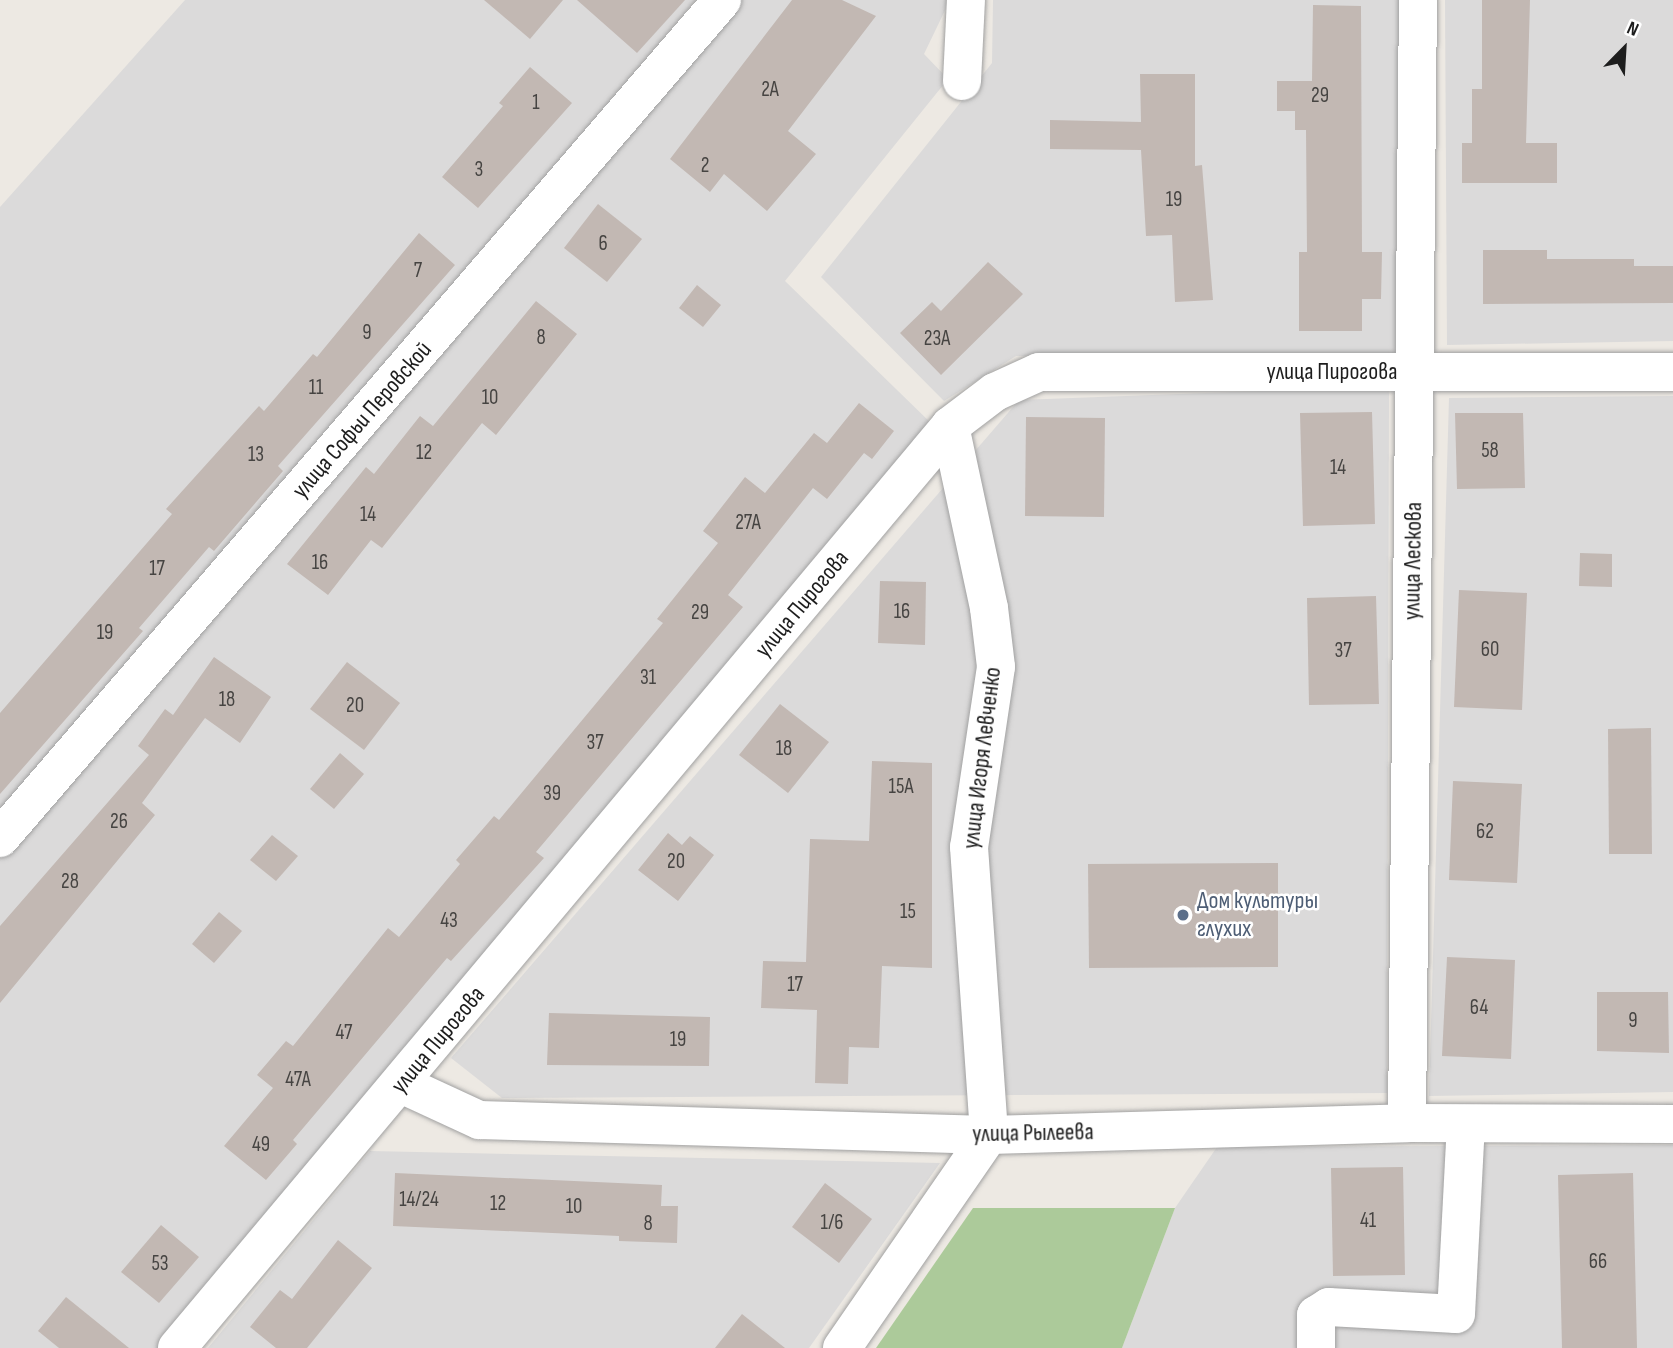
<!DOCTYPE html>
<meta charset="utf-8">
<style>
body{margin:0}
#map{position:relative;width:1673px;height:1348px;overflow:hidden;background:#ede9e3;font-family:"Sofia Sans Condensed",sans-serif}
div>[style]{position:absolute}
.residential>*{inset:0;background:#dbdada}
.forest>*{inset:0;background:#acca9a}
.building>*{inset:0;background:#c2b8b3}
.roads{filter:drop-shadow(0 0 2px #a1a1a1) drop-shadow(0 0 2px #a1a1a1)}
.minor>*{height:38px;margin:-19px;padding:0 19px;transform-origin:19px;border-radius:19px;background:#fff}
.dots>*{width:19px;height:19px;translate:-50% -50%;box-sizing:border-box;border:4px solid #fff;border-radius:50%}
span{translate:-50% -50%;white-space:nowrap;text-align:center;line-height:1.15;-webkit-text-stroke:5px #fff;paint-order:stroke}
.number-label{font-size:21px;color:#464442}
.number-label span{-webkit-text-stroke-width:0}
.street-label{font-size:24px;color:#1d1d1d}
.service-label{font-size:24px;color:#4e5e75}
.left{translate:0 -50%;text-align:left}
.north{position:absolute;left:1589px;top:14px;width:70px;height:70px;-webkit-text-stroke:5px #fff;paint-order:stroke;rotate:24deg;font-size:19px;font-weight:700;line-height:28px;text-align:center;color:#1d1d1d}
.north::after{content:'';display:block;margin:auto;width:24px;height:32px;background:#1d1d1d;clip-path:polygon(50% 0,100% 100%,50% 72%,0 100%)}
</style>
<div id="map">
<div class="residential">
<i style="clip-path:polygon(185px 0,696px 0,172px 622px,0 815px,0 207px)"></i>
<i style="clip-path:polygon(734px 0,950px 0,924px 54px,948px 79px,785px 281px,933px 425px,162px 1348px,0 1348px,0 858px,733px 7px)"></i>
<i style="clip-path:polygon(993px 0,1403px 0,1398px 353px,1016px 356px,944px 401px,821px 277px,992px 63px)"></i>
<i style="clip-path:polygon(1445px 0,1673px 0,1673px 341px,1447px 345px)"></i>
<i style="clip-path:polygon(1389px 386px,1387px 1093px,502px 1098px,451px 1058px,1019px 400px)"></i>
<i style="clip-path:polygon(1673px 396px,1673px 1092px,1429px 1096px,1449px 398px)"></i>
<i style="clip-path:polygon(1673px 1145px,1673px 1348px,1122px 1348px,1175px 1208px,1217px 1147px)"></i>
<i style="clip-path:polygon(370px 1151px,940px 1163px,809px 1348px,208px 1348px)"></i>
</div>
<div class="forest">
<i style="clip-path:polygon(973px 1208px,1175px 1208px,1122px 1348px,876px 1348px)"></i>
</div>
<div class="building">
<i style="clip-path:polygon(484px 0,563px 0,530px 39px)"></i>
<i style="clip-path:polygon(577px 0,685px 0,637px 53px)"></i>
<i style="clip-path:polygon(792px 0,842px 0,876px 16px,788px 131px,816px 154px,767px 211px,724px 174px,710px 192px,670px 159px)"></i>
<i style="clip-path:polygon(1482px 0,1530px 0,1526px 143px,1557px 143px,1557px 183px,1462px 183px,1462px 143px,1472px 143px,1472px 89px,1482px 89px)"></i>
<i style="clip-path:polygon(1313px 5px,1361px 6px,1362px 252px,1382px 252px,1381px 299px,1362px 299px,1362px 331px,1299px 331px,1299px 252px,1307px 252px,1306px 130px,1295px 130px,1295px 111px,1277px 111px,1277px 81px,1312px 81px)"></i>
<i style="clip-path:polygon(530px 67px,572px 103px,478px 208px,442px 177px,503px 106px,499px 103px)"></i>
<i style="clip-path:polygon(1140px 74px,1195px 74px,1195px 166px,1202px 165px,1213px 300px,1175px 302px,1172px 235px,1146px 236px,1141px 150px,1050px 149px,1050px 120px,1141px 122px)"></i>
<i style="clip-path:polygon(598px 204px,642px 239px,607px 282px,564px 248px)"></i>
<i style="clip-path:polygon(419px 233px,455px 265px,278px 466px,283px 471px,214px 551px,209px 547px,139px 628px,143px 631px,0 794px,0 713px,172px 514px,166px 509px,259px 406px,264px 411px,313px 354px,317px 357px)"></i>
<i style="clip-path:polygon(1483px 250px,1547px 250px,1547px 259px,1634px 259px,1634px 266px,1673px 266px,1673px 303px,1483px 304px)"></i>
<i style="clip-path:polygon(988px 262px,1023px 294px,941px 375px,900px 333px,932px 302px,941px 311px)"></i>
<i style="clip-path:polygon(697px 285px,721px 305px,703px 327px,679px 308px)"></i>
<i style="clip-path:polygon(536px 301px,577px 334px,496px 435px,482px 423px,382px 548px,371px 540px,328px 595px,287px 564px,366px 467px,374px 474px,420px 416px,433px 426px)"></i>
<i style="clip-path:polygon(859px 403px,894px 431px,872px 459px,864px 453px,827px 499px,813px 488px,728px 595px,743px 607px,536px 852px,544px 858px,451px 961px,447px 958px,293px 1140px,297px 1144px,266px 1180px,224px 1146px,273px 1088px,257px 1075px,286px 1041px,293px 1046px,388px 928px,399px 937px,460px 864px,456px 860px,494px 816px,499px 820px,663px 623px,657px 619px,718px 543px,703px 531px,745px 477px,765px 493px,814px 433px,827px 443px)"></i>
<i style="clip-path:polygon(1372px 412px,1375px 524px,1303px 526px,1300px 413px)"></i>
<i style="clip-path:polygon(1455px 413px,1523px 413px,1525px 488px,1457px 489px)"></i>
<i style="clip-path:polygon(1026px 417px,1105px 418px,1104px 517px,1025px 516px)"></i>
<i style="clip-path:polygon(1580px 553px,1612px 554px,1612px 587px,1579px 586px)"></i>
<i style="clip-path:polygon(880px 581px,926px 582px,925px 645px,878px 643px)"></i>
<i style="clip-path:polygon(1459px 590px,1527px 593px,1522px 710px,1454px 707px)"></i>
<i style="clip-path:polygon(1376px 596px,1379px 704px,1309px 705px,1307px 598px)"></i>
<i style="clip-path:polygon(214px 657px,271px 697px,240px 743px,205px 718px,142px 803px,155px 815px,0 1003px,0 926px,149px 755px,138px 746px,165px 709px,173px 715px)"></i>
<i style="clip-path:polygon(347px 662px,400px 703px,364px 750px,310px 709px)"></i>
<i style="clip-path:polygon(780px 704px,829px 742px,788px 793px,739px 755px)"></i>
<i style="clip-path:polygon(1651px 728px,1652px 854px,1609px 854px,1608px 729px)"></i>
<i style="clip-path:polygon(340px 753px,364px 774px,334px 809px,310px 789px)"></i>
<i style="clip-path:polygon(872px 761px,932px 763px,932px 968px,882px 966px,879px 1048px,849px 1047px,848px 1084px,815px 1083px,817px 1010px,761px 1008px,763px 961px,806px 962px,810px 839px,869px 841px)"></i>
<i style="clip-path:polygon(1453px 781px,1522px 784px,1517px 883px,1449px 880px)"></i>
<i style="clip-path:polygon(668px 833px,682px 845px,690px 836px,714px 855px,678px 901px,638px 870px)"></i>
<i style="clip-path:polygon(272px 835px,298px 856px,276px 881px,250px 860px)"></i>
<i style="clip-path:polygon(1278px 863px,1278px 967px,1089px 968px,1088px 864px)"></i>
<i style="clip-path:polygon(219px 912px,242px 931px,214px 963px,192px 944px)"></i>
<i style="clip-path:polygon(1447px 957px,1515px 960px,1511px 1059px,1442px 1056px)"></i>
<i style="clip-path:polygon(1597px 992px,1668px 992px,1669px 1053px,1597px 1051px)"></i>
<i style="clip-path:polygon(549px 1013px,710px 1017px,709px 1066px,547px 1065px)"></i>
<i style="clip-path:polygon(1403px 1167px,1405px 1275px,1333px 1276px,1331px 1168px)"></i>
<i style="clip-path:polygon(395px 1173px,662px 1185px,661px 1206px,678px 1206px,677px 1243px,619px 1241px,619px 1236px,393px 1226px)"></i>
<i style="clip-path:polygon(1633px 1173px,1637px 1348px,1562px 1348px,1558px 1175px)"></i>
<i style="clip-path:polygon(825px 1183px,872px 1219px,839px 1263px,792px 1227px)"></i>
<i style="clip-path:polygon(161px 1225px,199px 1257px,159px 1303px,121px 1272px)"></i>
<i style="clip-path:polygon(338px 1240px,372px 1268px,307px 1348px,276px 1348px,250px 1327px,280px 1290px,292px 1299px)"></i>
<i style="clip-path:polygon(66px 1297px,129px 1348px,59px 1348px,38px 1331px)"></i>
<i style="clip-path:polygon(742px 1314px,785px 1348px,715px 1348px)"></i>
</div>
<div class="roads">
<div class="minor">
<i style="left:962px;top:81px;width:81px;rotate:-87.2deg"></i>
<i style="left:950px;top:426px;width:186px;rotate:77.9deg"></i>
<i style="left:989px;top:608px;width:59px;rotate:83.2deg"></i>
<i style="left:996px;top:667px;width:182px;rotate:98.5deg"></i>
<i style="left:969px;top:847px;width:289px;rotate:86deg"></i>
<i style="left:0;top:838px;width:1106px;rotate:-49.25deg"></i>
<i style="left:401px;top:1084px;width:86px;rotate:24.8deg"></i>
<i style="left:479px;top:1120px;width:510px;rotate:1.68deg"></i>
<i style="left:989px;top:1135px;width:418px;rotate:-1.6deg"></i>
<i style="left:1407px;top:1123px;width:266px;rotate:0.2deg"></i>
<i style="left:1407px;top:1123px;width:1123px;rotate:-89.44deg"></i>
<i style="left:177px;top:1348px;width:1203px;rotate:-50.02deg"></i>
<i style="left:950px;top:426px;width:56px;rotate:-37.1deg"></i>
<i style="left:995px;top:392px;width:48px;rotate:-24.4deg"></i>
<i style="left:1039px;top:372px;width:634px"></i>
<i style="left:842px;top:1348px;width:259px;rotate:-55.4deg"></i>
<i style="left:1316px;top:1348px;width:33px;rotate:-90deg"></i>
<i style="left:1316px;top:1315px;width:15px;rotate:-32deg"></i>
<i style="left:1329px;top:1307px;width:127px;rotate:3.2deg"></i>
<i style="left:1456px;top:1314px;width:190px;rotate:-87deg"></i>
</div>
</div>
<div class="dots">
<i style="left:1183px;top:915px;background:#5c6f8a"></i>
</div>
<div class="number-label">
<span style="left:770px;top:90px">2А</span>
<span style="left:1320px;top:96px">29</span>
<span style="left:536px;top:103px">1</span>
<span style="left:705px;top:166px">2</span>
<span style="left:479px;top:170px">3</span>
<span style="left:1174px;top:200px">19</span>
<span style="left:603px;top:244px">6</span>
<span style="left:418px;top:271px">7</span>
<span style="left:367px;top:333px">9</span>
<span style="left:541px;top:338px">8</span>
<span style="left:937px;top:339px">23А</span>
<span style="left:316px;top:388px">11</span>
<span style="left:490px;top:398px">10</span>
<span style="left:1490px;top:451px">58</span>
<span style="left:424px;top:453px">12</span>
<span style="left:256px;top:455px">13</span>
<span style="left:1338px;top:468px">14</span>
<span style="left:368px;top:515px">14</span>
<span style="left:748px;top:523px">27А</span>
<span style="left:320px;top:563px">16</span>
<span style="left:157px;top:569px">17</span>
<span style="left:902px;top:612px">16</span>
<span style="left:700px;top:613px">29</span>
<span style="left:105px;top:633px">19</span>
<span style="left:1490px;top:650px">60</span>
<span style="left:1343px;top:651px">37</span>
<span style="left:648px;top:678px">31</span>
<span style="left:227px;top:700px">18</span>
<span style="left:355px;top:706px">20</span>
<span style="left:595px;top:743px">37</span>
<span style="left:784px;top:749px">18</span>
<span style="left:901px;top:787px">15А</span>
<span style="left:552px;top:794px">39</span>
<span style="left:119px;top:822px">26</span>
<span style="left:1485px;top:832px">62</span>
<span style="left:676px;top:862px">20</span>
<span style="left:70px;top:882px">28</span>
<span style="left:908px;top:912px">15</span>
<span style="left:449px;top:921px">43</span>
<span style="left:795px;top:985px">17</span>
<span style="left:1479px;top:1008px">64</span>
<span style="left:1633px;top:1021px">9</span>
<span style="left:344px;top:1033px">47</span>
<span style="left:678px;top:1040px">19</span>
<span style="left:298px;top:1080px">47А</span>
<span style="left:261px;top:1145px">49</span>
<span style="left:419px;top:1200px">14/24</span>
<span style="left:498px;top:1204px">12</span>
<span style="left:574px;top:1207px">10</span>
<span style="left:1368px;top:1221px">41</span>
<span style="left:832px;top:1223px">1/6</span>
<span style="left:648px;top:1224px">8</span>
<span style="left:1598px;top:1262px">66</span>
<span style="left:160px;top:1264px">53</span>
</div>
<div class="street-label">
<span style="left:1332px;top:372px">улица Пирогова</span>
<span style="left:362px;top:420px;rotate:-49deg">улица Софьи Перовской</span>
<span style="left:1413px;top:561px;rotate:-89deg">улица Лескова</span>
<span style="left:802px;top:604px;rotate:-50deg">улица Пирогова</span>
<span style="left:982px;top:758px;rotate:-83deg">улица Игоря Левченко</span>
<span style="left:438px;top:1040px;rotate:-50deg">улица Пирогова</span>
<span style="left:1033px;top:1133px;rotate:-1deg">улица Рылеева</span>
</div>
<div class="service-label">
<span class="left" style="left:1197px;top:915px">Дом культуры<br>глухих</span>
</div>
<div class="north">N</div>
</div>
